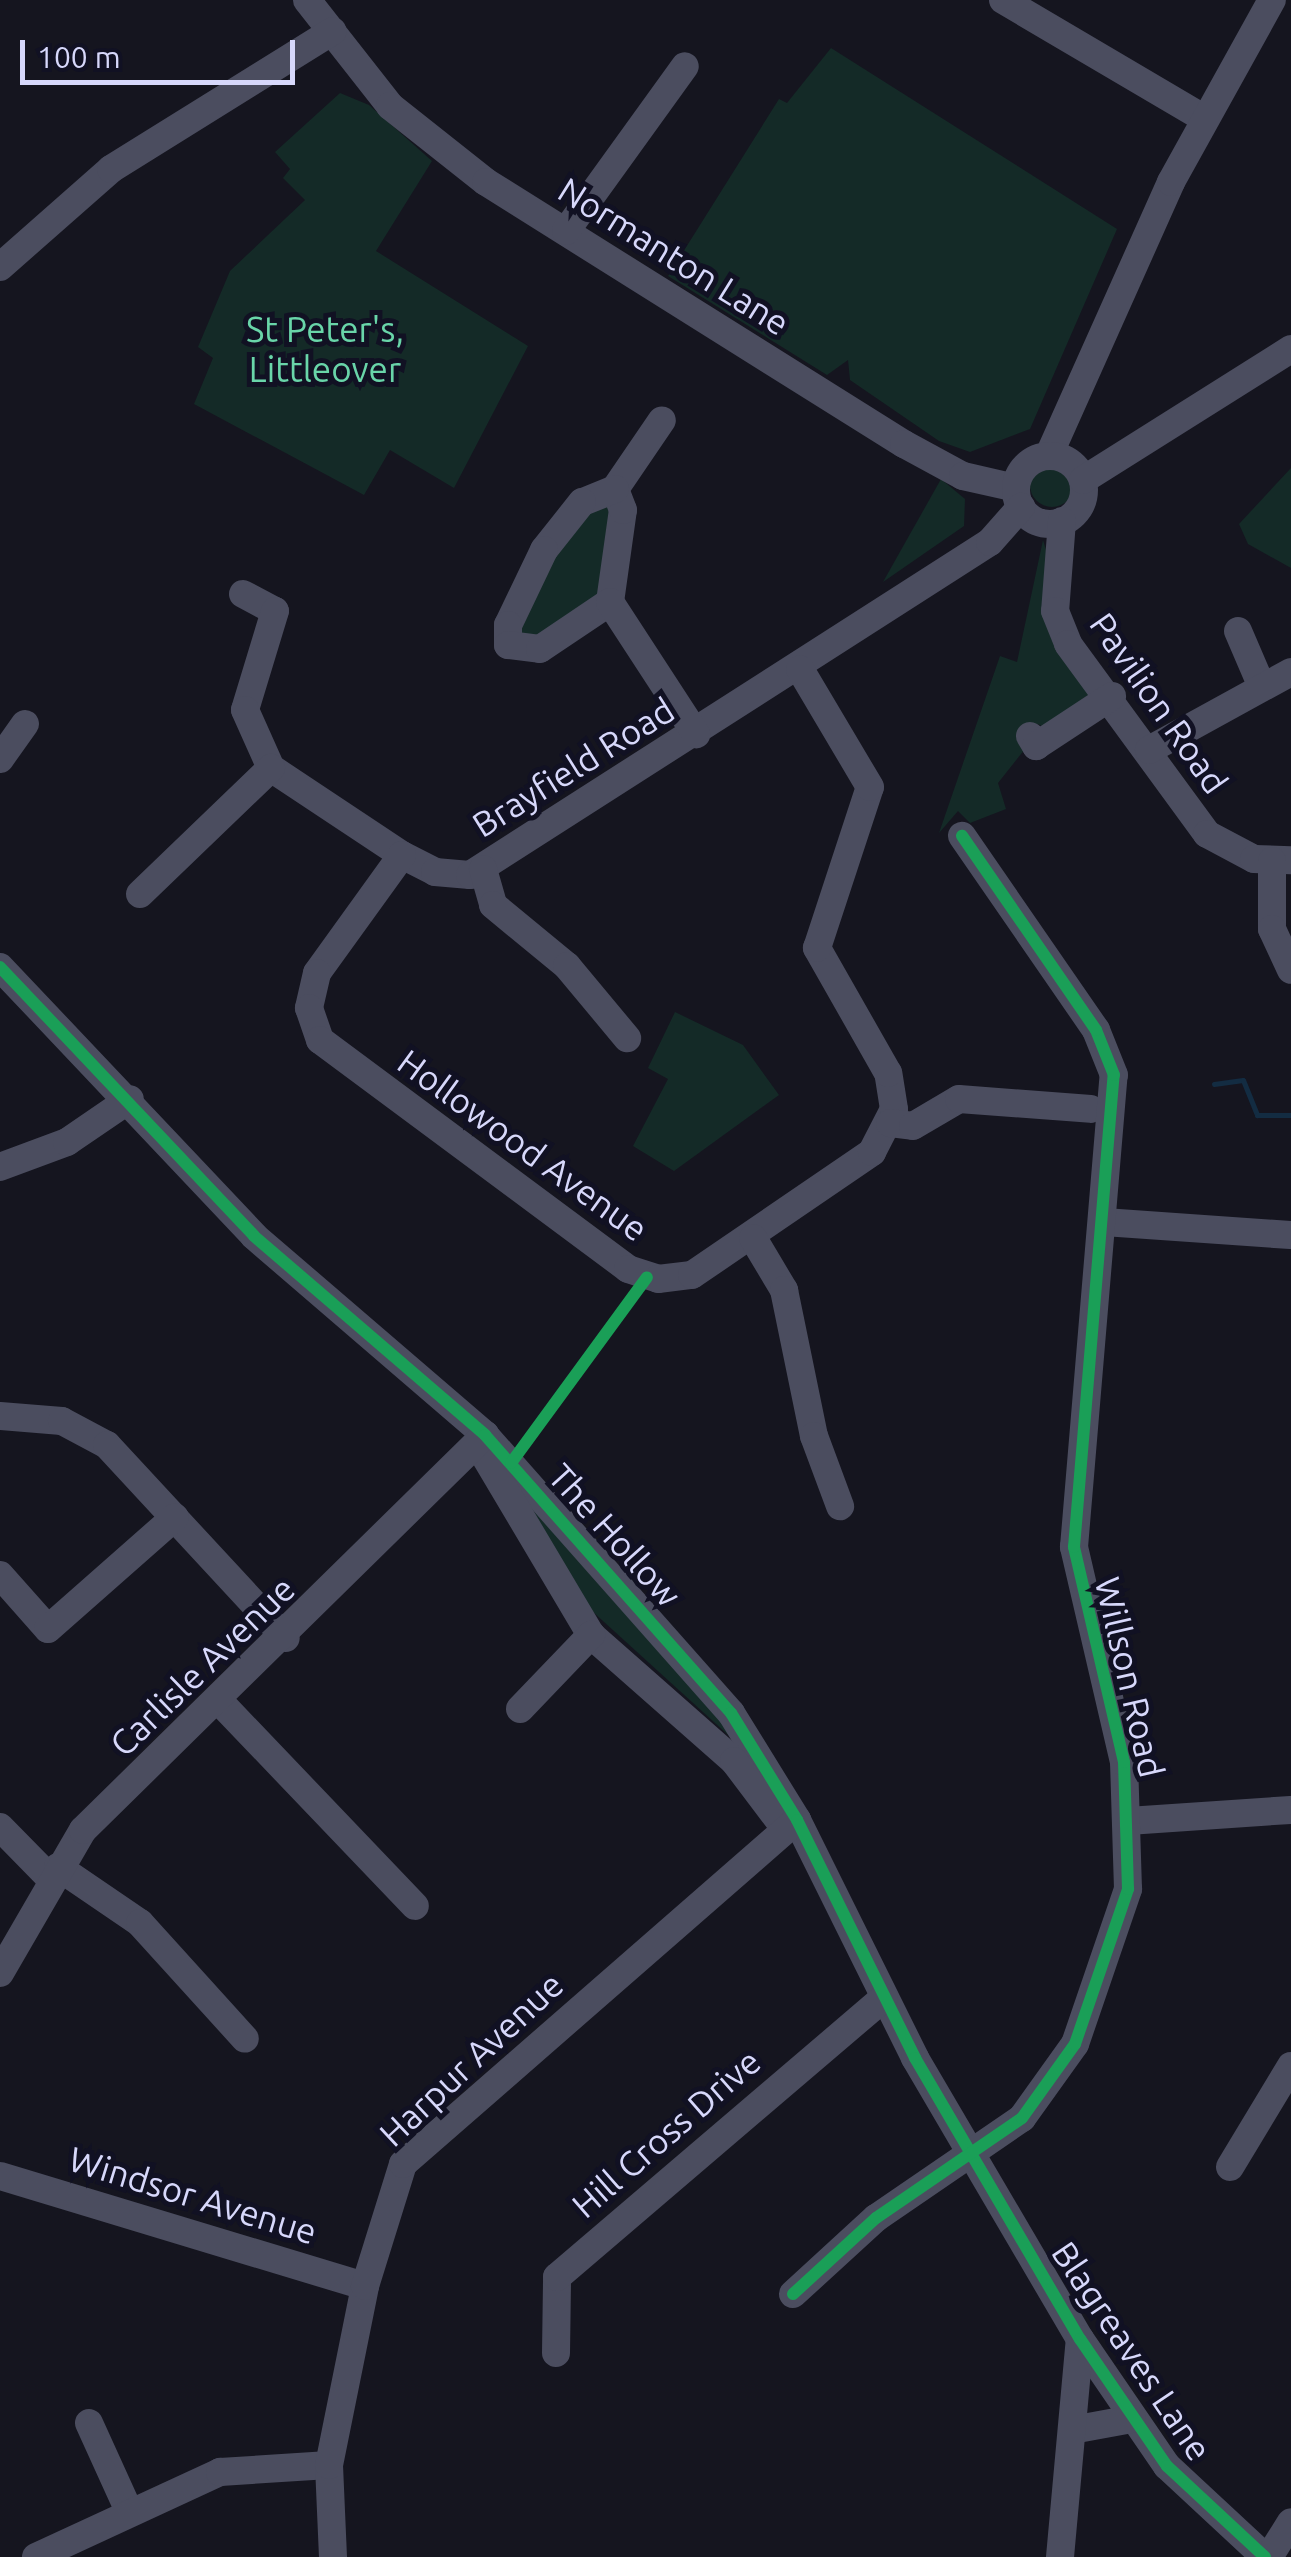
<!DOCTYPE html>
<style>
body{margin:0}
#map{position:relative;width:1291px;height:2557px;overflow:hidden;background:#15151f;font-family:Ubuntu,sans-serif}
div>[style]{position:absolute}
.green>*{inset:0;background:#142a27}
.round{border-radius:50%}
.stream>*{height:5px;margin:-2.5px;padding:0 2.5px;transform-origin:2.5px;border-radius:2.5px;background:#132c42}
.minor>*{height:28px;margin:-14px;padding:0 14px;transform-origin:14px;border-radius:14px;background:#4b4d5f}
.minor>.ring{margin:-14px;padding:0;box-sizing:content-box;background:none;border:28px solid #4b4d5f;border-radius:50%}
.cycleway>*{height:12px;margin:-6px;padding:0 6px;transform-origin:6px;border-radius:6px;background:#1a9f57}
span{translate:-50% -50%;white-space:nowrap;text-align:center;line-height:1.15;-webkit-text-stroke:10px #111123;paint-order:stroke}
.street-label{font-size:35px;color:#d7d8fb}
.park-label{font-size:35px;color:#69d5a9}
.scale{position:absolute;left:20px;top:40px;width:275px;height:45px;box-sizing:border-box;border:5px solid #d7d8fb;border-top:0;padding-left:12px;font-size:30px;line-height:35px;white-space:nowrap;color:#d7d8fb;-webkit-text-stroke:8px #111123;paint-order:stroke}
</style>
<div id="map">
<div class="green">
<i style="clip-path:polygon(831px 48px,1117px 229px,1030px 429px,970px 452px,939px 441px,850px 380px,848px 360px,827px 375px,668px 276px,779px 99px,787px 103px)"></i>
<i style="clip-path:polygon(340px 93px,369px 105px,432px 161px,376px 251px,528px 346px,454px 488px,390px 450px,364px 495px,194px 404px,213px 358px,198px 347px,230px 271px,305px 200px,283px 178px,290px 169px,275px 152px)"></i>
<i class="round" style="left:1030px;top:463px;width:44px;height:44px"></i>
<i style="clip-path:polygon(1291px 468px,1291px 568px,1248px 544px,1239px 524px)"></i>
<i style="clip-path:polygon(941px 479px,965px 499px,964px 526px,883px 582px)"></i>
<i style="clip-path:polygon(588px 506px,610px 506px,607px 593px,532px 647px,513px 624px)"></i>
<i style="clip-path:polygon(1043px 540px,1091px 699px,1047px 729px,1038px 724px,1018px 736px,1025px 749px,998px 783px,1006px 809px,970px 823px,958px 811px,939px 833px,1000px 656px,1017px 662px)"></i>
<i style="clip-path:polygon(675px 1012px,743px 1045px,779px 1095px,674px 1171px,633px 1146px,668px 1079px,648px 1068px)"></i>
<i style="clip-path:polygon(512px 1477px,720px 1709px,737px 1743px,592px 1611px)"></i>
</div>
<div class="stream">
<i style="left:1214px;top:1084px;width:29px;rotate:-8deg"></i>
<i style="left:1243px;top:1080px;width:38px;rotate:68deg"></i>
<i style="left:1257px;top:1115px;width:34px"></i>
</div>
<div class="minor">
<i style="left:307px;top:0;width:135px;rotate:51.9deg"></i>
<i style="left:390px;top:106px;width:122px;rotate:38.4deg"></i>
<i style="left:486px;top:182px;width:493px;rotate:32.1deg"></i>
<i style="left:904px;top:444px;width:67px;rotate:28.5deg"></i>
<i style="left:963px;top:476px;width:54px;rotate:12.8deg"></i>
<i style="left:1003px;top:0;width:234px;rotate:30.5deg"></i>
<i style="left:566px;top:231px;width:203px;rotate:-54.2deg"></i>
<i style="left:0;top:267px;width:148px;rotate:-41.4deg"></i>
<i style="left:111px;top:169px;width:261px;rotate:-31.9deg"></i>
<i style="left:1049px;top:455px;width:299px;rotate:-65.9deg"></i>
<i style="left:1171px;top:182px;width:208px;rotate:-61deg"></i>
<i class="ring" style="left:1016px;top:456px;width:40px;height:40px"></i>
<i style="left:1083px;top:480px;width:246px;rotate:-32.2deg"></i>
<i style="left:615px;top:489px;width:83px;rotate:-55.7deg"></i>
<i style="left:1062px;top:521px;width:90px;rotate:94.4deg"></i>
<i style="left:1055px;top:611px;width:35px;rotate:68deg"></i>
<i style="left:1068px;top:644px;width:235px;rotate:53.8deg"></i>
<i style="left:1207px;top:834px;width:53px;rotate:28deg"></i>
<i style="left:1254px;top:859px;width:37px;rotate:2deg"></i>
<i style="left:243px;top:594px;width:36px;rotate:28deg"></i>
<i style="left:275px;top:611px;width:103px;rotate:106.9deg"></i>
<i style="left:245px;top:710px;width:64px;rotate:65.9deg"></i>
<i style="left:271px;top:768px;width:157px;rotate:33.6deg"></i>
<i style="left:402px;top:855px;width:37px;rotate:27deg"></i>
<i style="left:435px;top:872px;width:35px;rotate:5deg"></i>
<i style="left:470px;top:875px;width:617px;rotate:-32.63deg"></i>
<i style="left:990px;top:542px;width:47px;rotate:-48.5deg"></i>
<i style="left:610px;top:602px;width:93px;rotate:-82deg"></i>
<i style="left:623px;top:510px;width:22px;rotate:-111deg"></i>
<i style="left:615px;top:489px;width:35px;rotate:158deg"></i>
<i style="left:582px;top:502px;width:61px;rotate:128.4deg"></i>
<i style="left:544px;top:550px;width:83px;rotate:115.6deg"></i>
<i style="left:508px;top:625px;width:20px;rotate:90deg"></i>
<i style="left:508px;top:645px;width:32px;rotate:7deg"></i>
<i style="left:540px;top:649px;width:84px;rotate:-33.9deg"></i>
<i style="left:610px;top:602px;width:158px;rotate:56.9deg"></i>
<i style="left:1238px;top:631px;width:61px;rotate:66.8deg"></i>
<i style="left:1030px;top:736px;width:12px;rotate:59deg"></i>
<i style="left:1036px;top:746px;width:91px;rotate:-33.3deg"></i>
<i style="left:1149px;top:750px;width:162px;rotate:-28.8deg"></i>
<i style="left:0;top:759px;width:43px;rotate:-54.5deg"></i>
<i style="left:402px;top:855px;width:145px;rotate:125.8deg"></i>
<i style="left:317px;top:973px;width:36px;rotate:103deg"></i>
<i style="left:309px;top:1008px;width:34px;rotate:71deg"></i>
<i style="left:320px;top:1040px;width:384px;rotate:36.6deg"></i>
<i style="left:628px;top:1269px;width:32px;rotate:18deg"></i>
<i style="left:658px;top:1279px;width:34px;rotate:-7deg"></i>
<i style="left:692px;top:1275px;width:218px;rotate:-34.3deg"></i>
<i style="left:872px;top:1152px;width:48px;rotate:-62.9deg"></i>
<i style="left:894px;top:1109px;width:36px;rotate:-99deg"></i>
<i style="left:888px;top:1073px;width:144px;rotate:-119.6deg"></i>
<i style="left:817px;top:948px;width:169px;rotate:-71.8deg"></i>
<i style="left:870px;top:787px;width:137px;rotate:-120.7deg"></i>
<i style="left:1272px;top:861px;width:68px;rotate:90deg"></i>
<i style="left:1272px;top:929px;width:45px;rotate:65.1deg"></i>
<i style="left:483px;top:869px;width:37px;rotate:74deg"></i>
<i style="left:493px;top:905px;width:96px;rotate:39.5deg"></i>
<i style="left:567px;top:966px;width:94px;rotate:50.2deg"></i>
<i style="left:140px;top:894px;width:182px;rotate:-43.9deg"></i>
<i style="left:0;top:967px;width:370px;rotate:46.6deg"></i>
<i style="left:254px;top:1236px;width:305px;rotate:40.7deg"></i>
<i style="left:485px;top:1435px;width:371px;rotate:48.5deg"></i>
<i style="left:731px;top:1713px;width:126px;rotate:58.3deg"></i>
<i style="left:797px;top:1820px;width:266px;rotate:63.6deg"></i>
<i style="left:915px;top:2058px;width:326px;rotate:59.6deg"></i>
<i style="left:1080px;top:2339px;width:154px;rotate:55.6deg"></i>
<i style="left:1167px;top:2466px;width:134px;rotate:42.9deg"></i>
<i style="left:890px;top:1123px;width:23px;rotate:7deg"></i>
<i style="left:913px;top:1126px;width:53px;rotate:-30.4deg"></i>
<i style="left:959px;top:1099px;width:132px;rotate:4.3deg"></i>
<i style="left:0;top:1167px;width:72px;rotate:-20.5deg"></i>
<i style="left:67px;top:1142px;width:76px;rotate:-34.3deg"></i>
<i style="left:1104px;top:1222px;width:187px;rotate:4deg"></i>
<i style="left:753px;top:1238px;width:61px;rotate:59.2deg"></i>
<i style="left:784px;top:1290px;width:149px;rotate:78.4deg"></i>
<i style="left:814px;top:1436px;width:75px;rotate:69.6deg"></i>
<i style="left:0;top:1416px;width:62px;rotate:4.6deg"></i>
<i style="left:62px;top:1421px;width:51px;rotate:28.1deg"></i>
<i style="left:107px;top:1445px;width:263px;rotate:47.2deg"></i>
<i style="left:477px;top:1443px;width:223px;rotate:59.3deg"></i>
<i style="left:591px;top:1635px;width:191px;rotate:41.4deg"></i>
<i style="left:734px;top:1761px;width:83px;rotate:52.9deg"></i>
<i style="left:0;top:1575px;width:72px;rotate:48.4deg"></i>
<i style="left:48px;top:1629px;width:169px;rotate:-41.4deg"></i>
<i style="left:220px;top:1702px;width:282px;rotate:46.3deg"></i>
<i style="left:520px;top:1709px;width:103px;rotate:-46.2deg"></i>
<i style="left:1128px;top:1821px;width:163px;rotate:-3.9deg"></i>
<i style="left:0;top:1827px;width:73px;rotate:45.6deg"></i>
<i style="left:58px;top:1867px;width:99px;rotate:34.3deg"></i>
<i style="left:140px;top:1923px;width:156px;rotate:47.8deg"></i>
<i style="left:0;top:1973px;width:165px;rotate:-59.9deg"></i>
<i style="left:83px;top:1830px;width:564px;rotate:-44.5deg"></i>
<i style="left:1230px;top:2167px;width:118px;rotate:-58.9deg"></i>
<i style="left:0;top:2176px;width:381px;rotate:16.8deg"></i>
<i style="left:793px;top:2294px;width:113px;rotate:-42.5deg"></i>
<i style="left:876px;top:2218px;width:177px;rotate:-34.4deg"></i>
<i style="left:1022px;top:2118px;width:91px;rotate:-54.4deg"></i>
<i style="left:1075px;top:2044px;width:164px;rotate:-71.1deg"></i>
<i style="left:1128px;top:1889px;width:127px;rotate:-91.8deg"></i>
<i style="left:1124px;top:1762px;width:221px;rotate:-103.1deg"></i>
<i style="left:1074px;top:1547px;width:474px;rotate:-85.2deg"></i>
<i style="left:1114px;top:1075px;width:48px;rotate:-111.8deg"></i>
<i style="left:1096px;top:1030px;width:236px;rotate:-124.6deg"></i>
<i style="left:556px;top:2353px;width:76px;rotate:-89.2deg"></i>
<i style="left:557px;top:2277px;width:430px;rotate:-40.5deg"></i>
<i style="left:89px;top:2423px;width:97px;rotate:65.6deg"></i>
<i style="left:1072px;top:2430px;width:61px;rotate:-10.4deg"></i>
<i style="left:36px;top:2557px;width:203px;rotate:-24.8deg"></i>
<i style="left:220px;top:2472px;width:109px;rotate:-3.7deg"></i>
<i style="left:333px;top:2557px;width:92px;rotate:-92.5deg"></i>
<i style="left:329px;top:2465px;width:183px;rotate:-78.6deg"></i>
<i style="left:365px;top:2286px;width:128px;rotate:-72.7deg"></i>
<i style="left:403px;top:2164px;width:523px;rotate:-41.12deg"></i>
<i style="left:1060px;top:2557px;width:219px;rotate:-84.8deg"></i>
<i style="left:1269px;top:2557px;width:41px;rotate:-57.8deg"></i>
</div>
<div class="cycleway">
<i style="left:0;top:967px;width:370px;rotate:46.6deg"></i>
<i style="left:254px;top:1236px;width:305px;rotate:40.7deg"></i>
<i style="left:485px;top:1435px;width:371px;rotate:48.5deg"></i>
<i style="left:731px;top:1713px;width:126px;rotate:58.3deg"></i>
<i style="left:797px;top:1820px;width:266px;rotate:63.6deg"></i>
<i style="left:915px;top:2058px;width:326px;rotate:59.6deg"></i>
<i style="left:1080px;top:2339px;width:154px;rotate:55.6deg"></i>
<i style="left:1167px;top:2466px;width:134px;rotate:42.9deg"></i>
<i style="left:511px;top:1463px;width:230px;rotate:-53.8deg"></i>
<i style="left:793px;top:2294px;width:113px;rotate:-42.5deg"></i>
<i style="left:876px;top:2218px;width:177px;rotate:-34.4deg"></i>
<i style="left:1022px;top:2118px;width:91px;rotate:-54.4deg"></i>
<i style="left:1075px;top:2044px;width:164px;rotate:-71.1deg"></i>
<i style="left:1128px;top:1889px;width:127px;rotate:-91.8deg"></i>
<i style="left:1124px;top:1762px;width:221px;rotate:-103.1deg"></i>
<i style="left:1074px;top:1547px;width:474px;rotate:-85.2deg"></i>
<i style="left:1114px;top:1075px;width:48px;rotate:-111.8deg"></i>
<i style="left:1096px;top:1030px;width:236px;rotate:-124.6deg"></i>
</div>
<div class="street-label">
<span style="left:674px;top:256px;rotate:32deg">Normanton Lane</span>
<span style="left:1159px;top:703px;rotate:55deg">Pavilion Road</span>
<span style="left:573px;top:767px;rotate:-32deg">Brayfield Road</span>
<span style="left:523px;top:1145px;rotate:36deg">Hollowood Avenue</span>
<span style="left:615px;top:1535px;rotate:48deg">The Hollow</span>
<span style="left:202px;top:1666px;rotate:-44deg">Carlisle Avenue</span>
<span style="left:1130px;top:1677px;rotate:77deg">Willson Road</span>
<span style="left:471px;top:2059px;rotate:-43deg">Harpur Avenue</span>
<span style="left:666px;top:2133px;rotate:-41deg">Hill Cross Drive</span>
<span style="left:193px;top:2195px;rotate:17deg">Windsor Avenue</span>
<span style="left:1132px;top:2351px;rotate:56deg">Blagreaves Lane</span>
</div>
<div class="park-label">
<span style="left:325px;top:349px">St Peter's,<br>Littleover</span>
</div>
<div class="scale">100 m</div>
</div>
